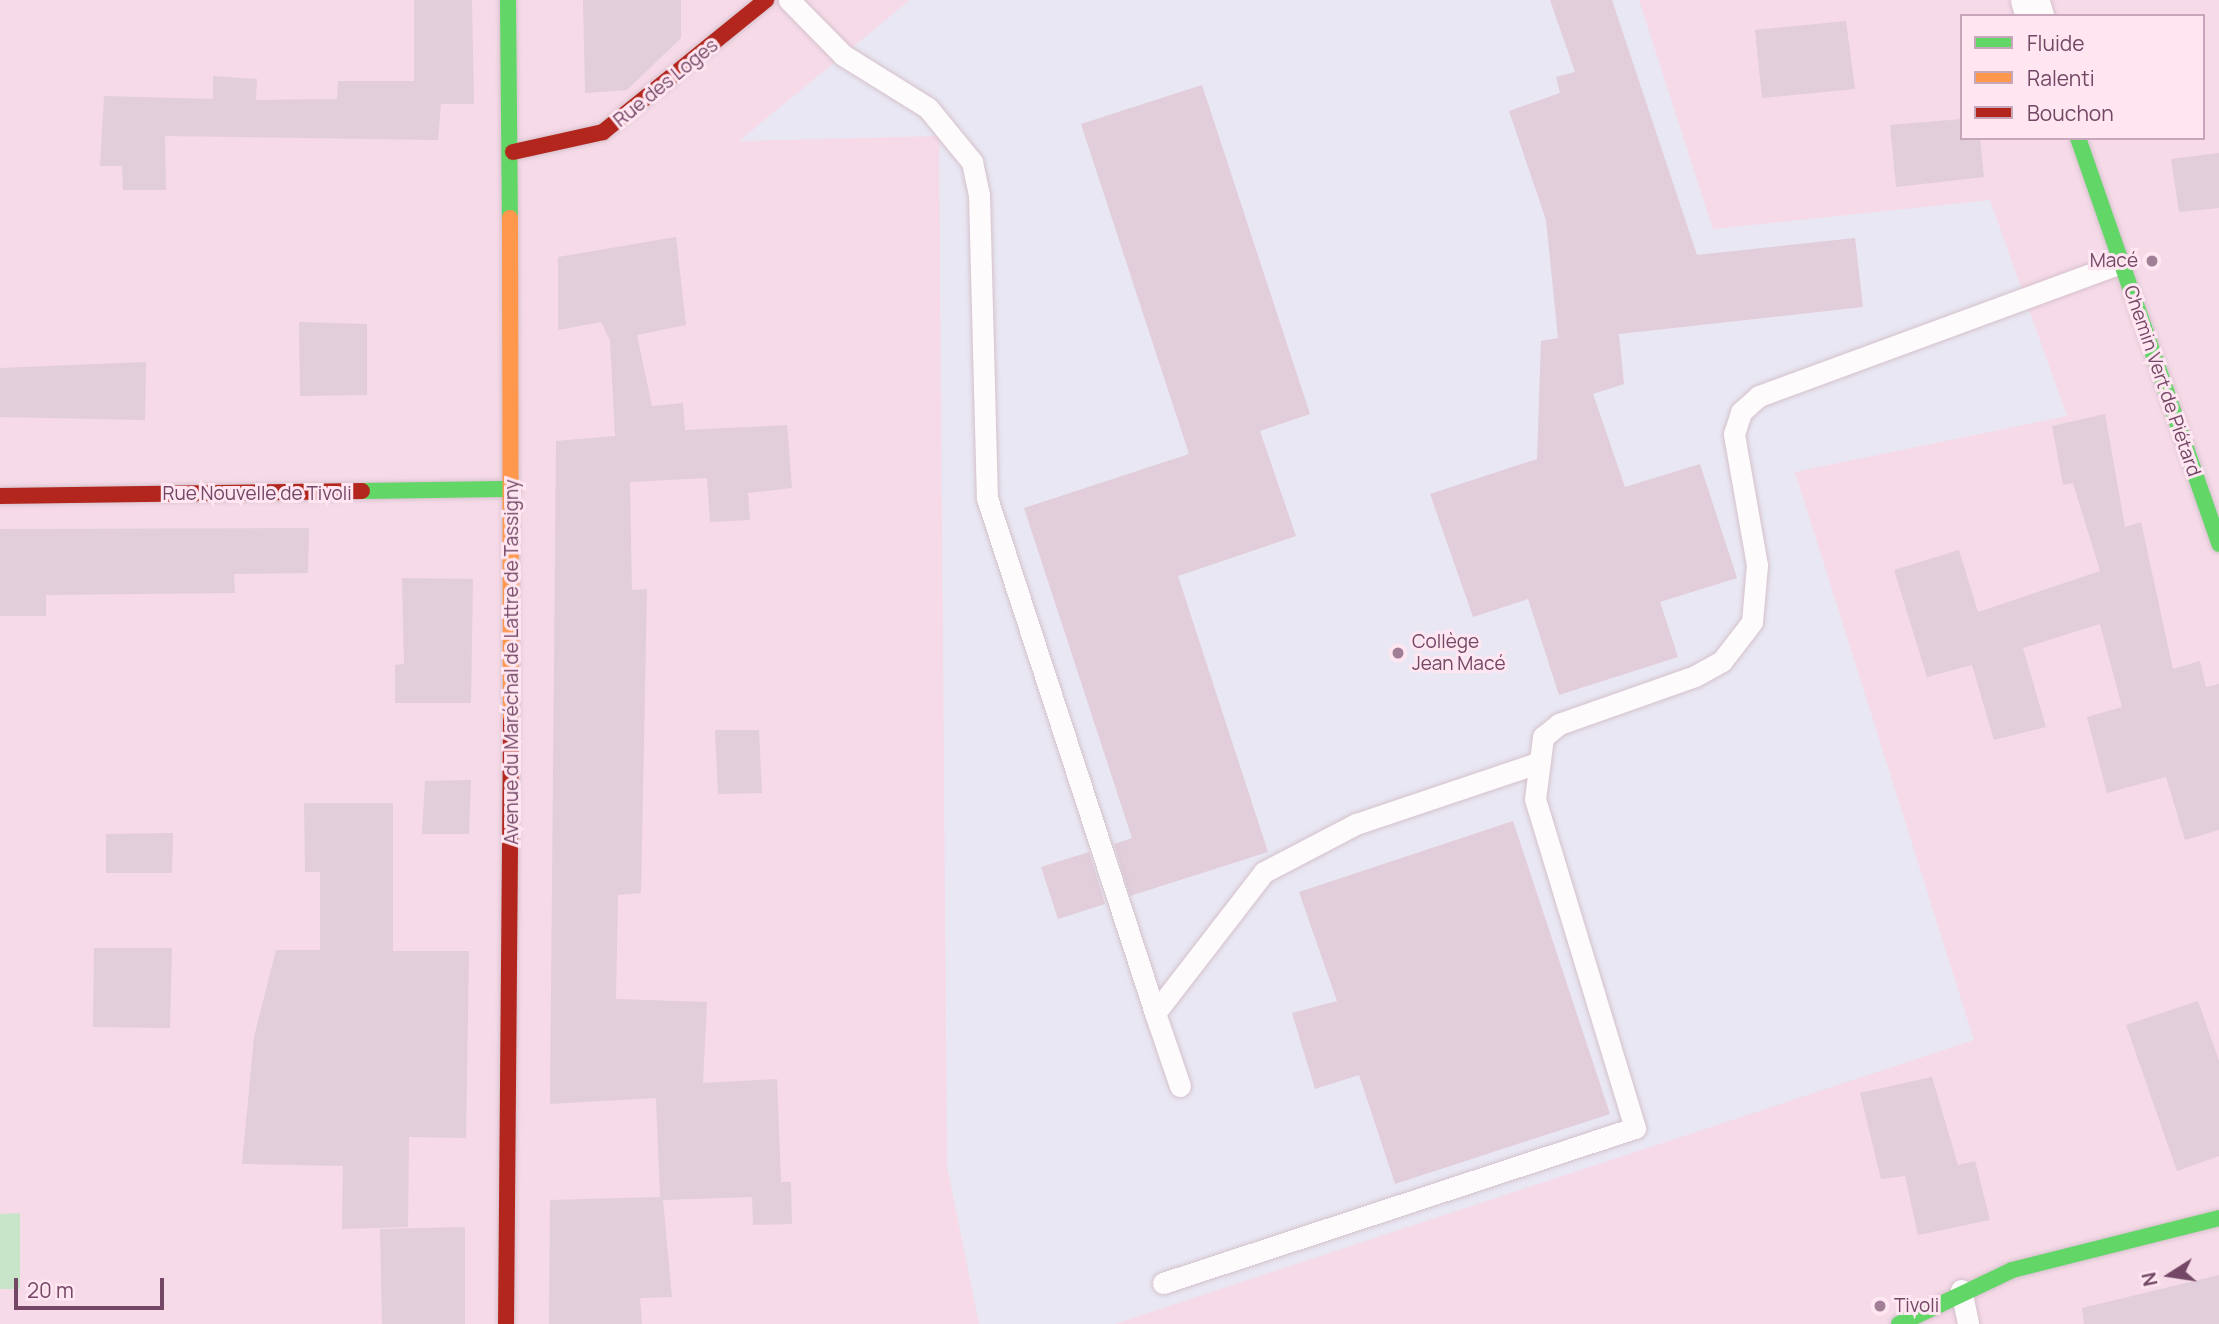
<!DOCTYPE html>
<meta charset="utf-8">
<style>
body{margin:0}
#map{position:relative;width:2219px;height:1324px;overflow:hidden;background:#f6e5ed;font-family:Manrope,sans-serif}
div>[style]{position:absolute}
.residential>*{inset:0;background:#f6dae8}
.education>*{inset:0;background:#e8e7f3}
.water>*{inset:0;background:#c8e5c9}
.building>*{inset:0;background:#e2cdda}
.roads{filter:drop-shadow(0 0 2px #d5c1cc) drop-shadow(0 0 2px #d5c1cc)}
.lane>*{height:21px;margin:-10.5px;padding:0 10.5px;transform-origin:10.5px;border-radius:10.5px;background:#fefbfc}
.street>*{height:38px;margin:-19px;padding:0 19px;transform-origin:19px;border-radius:19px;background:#fefbfc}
.fast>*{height:16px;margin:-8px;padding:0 8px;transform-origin:8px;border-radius:8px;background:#63d668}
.slow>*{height:16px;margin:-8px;padding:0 8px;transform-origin:8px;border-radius:8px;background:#ff974d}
.jam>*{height:16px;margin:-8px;padding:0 8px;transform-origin:8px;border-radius:8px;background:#b3261e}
.dots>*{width:19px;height:19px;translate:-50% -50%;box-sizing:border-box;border:4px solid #ffe6f1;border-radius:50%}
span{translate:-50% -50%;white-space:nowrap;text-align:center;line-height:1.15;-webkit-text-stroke:6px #ffe6f1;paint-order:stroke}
.street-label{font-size:19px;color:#734765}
.poi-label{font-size:19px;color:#734765}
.right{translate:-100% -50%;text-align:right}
.left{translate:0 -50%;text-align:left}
.legend{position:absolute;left:1960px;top:14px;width:245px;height:126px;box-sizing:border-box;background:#ffe6f1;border:2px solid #c7a6b9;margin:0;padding:9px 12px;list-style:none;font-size:21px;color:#734765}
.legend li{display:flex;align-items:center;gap:14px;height:35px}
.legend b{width:35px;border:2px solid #c7a6b9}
.north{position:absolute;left:2135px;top:1240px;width:70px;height:70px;-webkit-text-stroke:5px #ffe6f1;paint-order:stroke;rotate:258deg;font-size:19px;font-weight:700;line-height:28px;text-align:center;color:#734765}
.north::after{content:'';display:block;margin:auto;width:24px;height:32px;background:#734765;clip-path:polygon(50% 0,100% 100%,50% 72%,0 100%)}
.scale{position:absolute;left:14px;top:1278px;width:150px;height:32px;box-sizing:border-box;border:4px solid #734765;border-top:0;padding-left:9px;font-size:21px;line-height:24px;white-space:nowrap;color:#734765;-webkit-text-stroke:5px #ffe6f1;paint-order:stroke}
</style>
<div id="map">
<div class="residential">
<i style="clip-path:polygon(evenodd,0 0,2219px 0,2219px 1324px,0 1324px,0 0,1962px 16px,2203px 16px,2203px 138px,1962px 138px,1962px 16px)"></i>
</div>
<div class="education">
<i style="clip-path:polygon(910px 0,1639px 0,1713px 229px,1990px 200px,2067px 416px,1795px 472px,1974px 1040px,1115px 1324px,979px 1324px,947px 1166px,939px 136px,739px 141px)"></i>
</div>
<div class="water">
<i style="clip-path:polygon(20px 1213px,20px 1289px,0 1289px,0 1214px)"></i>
</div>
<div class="building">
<i style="clip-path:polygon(414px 0,472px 0,474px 104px,441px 104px,438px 140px,165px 136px,166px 190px,123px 190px,122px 166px,100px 166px,104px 96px,213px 99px,213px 76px,257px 79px,256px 100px,337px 99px,338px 81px,414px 81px)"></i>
<i style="clip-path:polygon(583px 0,681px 0,681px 38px,627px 90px,585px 93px)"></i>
<i style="clip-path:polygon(1550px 0,1612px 0,1697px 255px,1855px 238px,1863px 307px,1619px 334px,1624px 384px,1593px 394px,1625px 487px,1700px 464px,1737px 578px,1660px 602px,1678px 657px,1559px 695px,1528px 599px,1473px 617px,1430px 494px,1537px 459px,1541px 341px,1558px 338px,1546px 220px,1509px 111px,1560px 93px,1556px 77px,1575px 72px)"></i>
<i style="clip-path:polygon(1846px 21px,1855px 89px,1762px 98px,1755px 30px)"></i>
<i style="clip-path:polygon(1202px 85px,1310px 414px,1260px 431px,1296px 536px,1178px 576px,1268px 852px,1130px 896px,1114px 844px,1132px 838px,1024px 508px,1189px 454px,1081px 124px)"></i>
<i style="clip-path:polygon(1962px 119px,1962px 138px,1980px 138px,1984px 177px,1896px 187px,1890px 125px)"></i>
<i style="clip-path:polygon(2219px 153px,2219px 208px,2179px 212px,2171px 159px)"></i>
<i style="clip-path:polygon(676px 237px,686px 325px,637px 335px,652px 406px,683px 403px,685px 430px,787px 425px,792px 488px,748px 493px,750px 520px,710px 522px,707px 478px,630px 482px,632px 590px,647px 589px,641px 893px,618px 895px,616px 999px,707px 1002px,703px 1083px,777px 1079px,781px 1182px,791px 1182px,792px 1224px,753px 1225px,752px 1197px,663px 1200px,672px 1297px,640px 1298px,642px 1324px,549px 1324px,550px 1200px,660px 1197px,656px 1098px,550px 1104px,556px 441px,615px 436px,610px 340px,601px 322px,558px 330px,558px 257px)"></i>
<i style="clip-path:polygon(299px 322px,367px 324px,367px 395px,300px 396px)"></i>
<i style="clip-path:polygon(146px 362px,145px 420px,0 417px,0 368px)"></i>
<i style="clip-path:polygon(2105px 414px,2125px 527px,2141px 522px,2173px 669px,2200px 661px,2206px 687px,2219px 684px,2219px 830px,2185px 840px,2166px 777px,2107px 793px,2087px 717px,2122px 707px,2100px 624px,2023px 648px,2046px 727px,1994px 740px,1972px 665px,1927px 677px,1894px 570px,1959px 550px,1978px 612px,2100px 571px,2073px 483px,2063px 485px,2052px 426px)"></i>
<i style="clip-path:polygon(309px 528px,308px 573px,234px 574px,235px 593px,46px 595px,46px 616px,0 616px,0 529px)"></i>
<i style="clip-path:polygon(402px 578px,473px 579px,471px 703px,395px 703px,395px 665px,404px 664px)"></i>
<i style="clip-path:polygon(715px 730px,759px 730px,762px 793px,718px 794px)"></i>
<i style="clip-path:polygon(471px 780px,469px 834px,422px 834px,425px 781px)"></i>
<i style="clip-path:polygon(304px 803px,393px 803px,393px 951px,469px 951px,466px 1138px,409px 1137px,408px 1227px,342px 1229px,343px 1166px,242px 1164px,254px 1037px,276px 950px,320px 950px,320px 872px,305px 872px)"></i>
<i style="clip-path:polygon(1513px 821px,1610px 1114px,1395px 1184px,1359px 1075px,1315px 1089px,1292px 1013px,1337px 1001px,1299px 892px)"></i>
<i style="clip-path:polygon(173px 833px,172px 873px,106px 873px,106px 834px)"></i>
<i style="clip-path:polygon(1089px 852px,1105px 904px,1058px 919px,1041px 867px)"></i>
<i style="clip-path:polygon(94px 948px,172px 948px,170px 1028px,93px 1027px)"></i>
<i style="clip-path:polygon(2198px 1001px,2219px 1061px,2219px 1156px,2177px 1171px,2126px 1025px)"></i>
<i style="clip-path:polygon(1932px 1077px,1958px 1165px,1975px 1161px,1990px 1220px,1918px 1235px,1905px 1176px,1881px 1179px,1860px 1093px)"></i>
<i style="clip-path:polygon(465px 1227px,465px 1324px,382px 1324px,380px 1229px)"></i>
<i style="clip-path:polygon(2219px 1275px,2219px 1324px,2084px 1324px,2082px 1308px)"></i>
</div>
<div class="roads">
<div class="lane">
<i style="left:789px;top:0;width:77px;rotate:45.5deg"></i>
<i style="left:843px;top:55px;width:100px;rotate:31.9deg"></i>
<i style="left:928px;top:108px;width:70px;rotate:50.8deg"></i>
<i style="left:972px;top:162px;width:34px;rotate:78deg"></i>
<i style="left:979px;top:195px;width:303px;rotate:88.5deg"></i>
<i style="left:987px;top:498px;width:542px;rotate:71.93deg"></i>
<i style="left:1180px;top:1086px;width:77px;rotate:-108.9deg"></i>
<i style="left:1155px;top:1013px;width:178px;rotate:-52.3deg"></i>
<i style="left:1264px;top:872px;width:104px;rotate:-27.6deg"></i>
<i style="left:1356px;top:824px;width:191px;rotate:-18.6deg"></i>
<i style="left:1163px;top:1283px;width:497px;rotate:-18.2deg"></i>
<i style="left:1635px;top:1128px;width:344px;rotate:-106.9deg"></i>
<i style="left:1535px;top:799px;width:63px;rotate:-82.6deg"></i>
<i style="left:1543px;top:737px;width:21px;rotate:-39deg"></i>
<i style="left:1559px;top:724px;width:144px;rotate:-19.4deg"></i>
<i style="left:1695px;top:676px;width:31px;rotate:-29deg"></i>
<i style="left:1722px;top:661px;width:49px;rotate:-52.4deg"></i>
<i style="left:1752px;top:622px;width:57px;rotate:-85deg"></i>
<i style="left:1757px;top:565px;width:133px;rotate:-100deg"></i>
<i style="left:1734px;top:434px;width:23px;rotate:-72deg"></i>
<i style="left:1741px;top:412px;width:24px;rotate:-42deg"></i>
<i style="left:1759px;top:396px;width:386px;rotate:-20.2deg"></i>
<i style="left:1961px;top:1290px;width:35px;rotate:78deg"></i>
</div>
<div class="street">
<i style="left:2030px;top:0;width:17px;rotate:73deg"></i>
</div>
<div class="fast">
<i style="left:508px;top:0;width:218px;rotate:89.5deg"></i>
<i style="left:2078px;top:138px;width:430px;rotate:70.8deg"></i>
<i style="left:362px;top:491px;width:151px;rotate:-0.8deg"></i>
<i style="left:1899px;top:1324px;width:125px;rotate:-25.5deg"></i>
<i style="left:2012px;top:1270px;width:213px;rotate:-14.1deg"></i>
</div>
<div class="slow">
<i style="left:510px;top:218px;width:503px;rotate:89.89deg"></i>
</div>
<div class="jam">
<i style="left:513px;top:152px;width:92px;rotate:-12.5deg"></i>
<i style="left:603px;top:132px;width:210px;rotate:-39deg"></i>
<i style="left:0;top:496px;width:362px;rotate:-0.8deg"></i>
<i style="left:506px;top:1324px;width:603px;rotate:-89.52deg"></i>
</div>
</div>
<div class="dots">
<i style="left:2152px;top:261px;background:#a17e95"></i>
<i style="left:1398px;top:653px;background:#a17e95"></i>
<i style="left:1880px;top:1306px;background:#a17e95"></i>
</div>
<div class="street-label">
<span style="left:666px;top:83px;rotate:-39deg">Rue des Loges</span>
<span style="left:2162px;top:381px;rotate:71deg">Chemin Vert de Piétard</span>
<span style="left:257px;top:494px">Rue Nouvelle de Tivoli</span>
<span style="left:512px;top:662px;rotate:-90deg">Avenue du Maréchal de Lattre de Tassigny</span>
</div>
<div class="poi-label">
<span class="right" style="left:2138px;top:261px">Macé</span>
<span class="left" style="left:1412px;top:653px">Collège<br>Jean Macé</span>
<span class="left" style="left:1894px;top:1306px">Tivoli</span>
</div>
<ul class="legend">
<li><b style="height:9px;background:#63d668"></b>Fluide</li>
<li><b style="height:9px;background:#ff974d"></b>Ralenti</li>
<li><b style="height:9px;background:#b3261e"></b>Bouchon</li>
</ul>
<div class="north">N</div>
<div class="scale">20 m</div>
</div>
